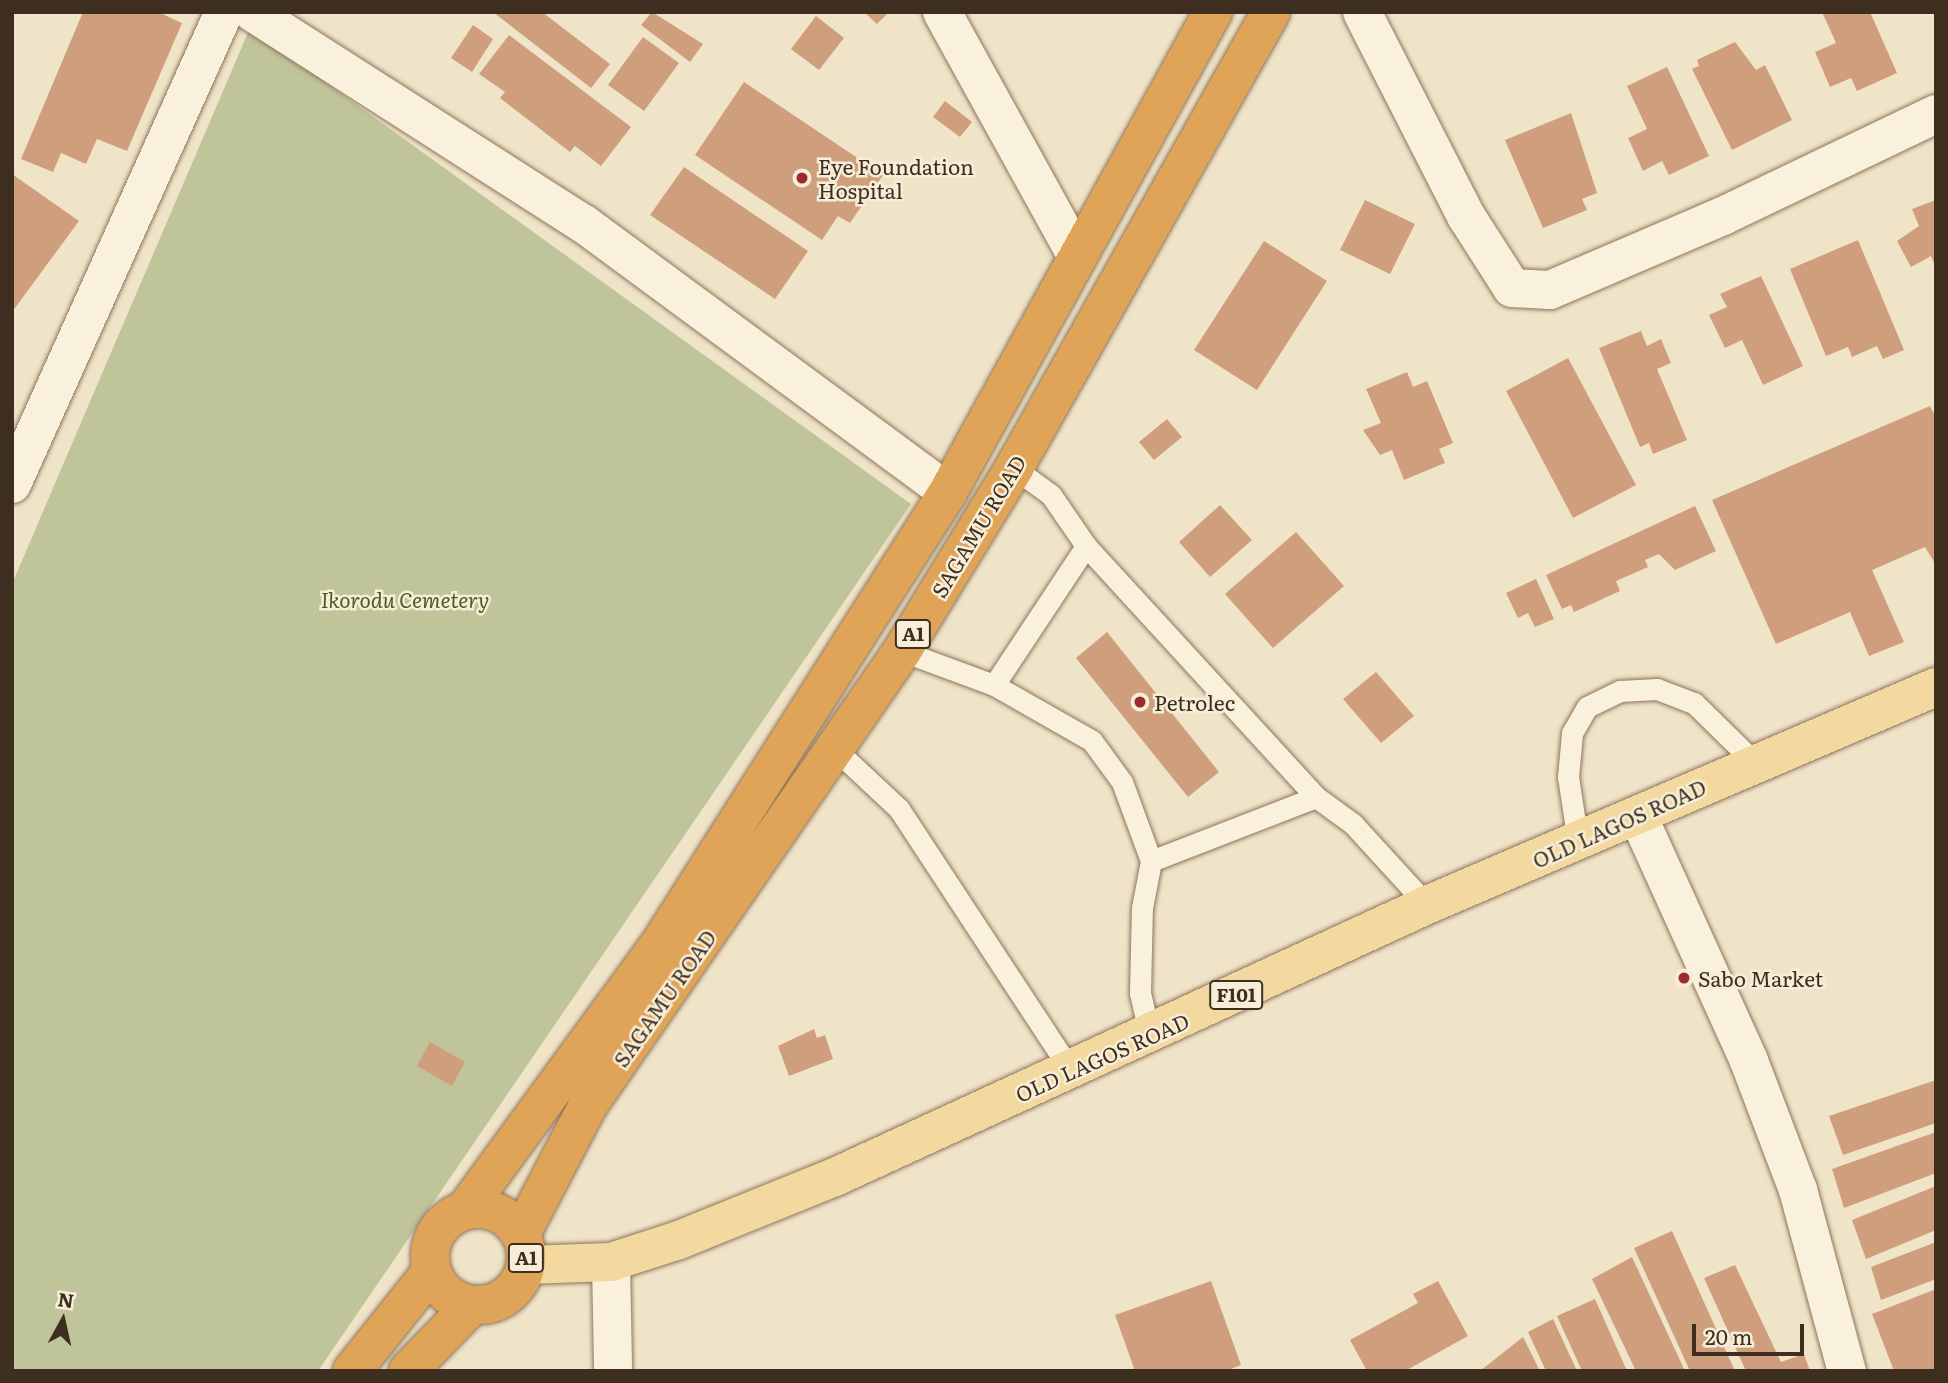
<!DOCTYPE html>
<style>
body{margin:0}
#map{position:relative;width:1948px;height:1383px;overflow:hidden;background:#f0e4c8;font-family:Literata,serif}
div>[style]{position:absolute}
.cemetery>*{inset:0;background:#bfc49a}
.building>*{inset:0;background:#cf9f7d}
.roads{filter:drop-shadow(0 0 2px #8d765c) drop-shadow(0 0 2px #8d765c)}
.lane>*{height:21px;margin:-10.5px;padding:0 10.5px;transform-origin:10.5px;border-radius:10.5px;background:#faf1dc}
.street>*{height:38px;margin:-19px;padding:0 19px;transform-origin:19px;border-radius:19px;background:#faf1dc}
.primary>*{height:38px;margin:-19px;padding:0 19px;transform-origin:19px;border-radius:19px;background:#f3d9a0}
.highway>*{height:38px;margin:-19px;padding:0 19px;transform-origin:19px;border-radius:19px;background:#e0a458}
.highway>.ring{margin:-19px;padding:0;box-sizing:content-box;background:none;border:38px solid #e0a458;border-radius:50%}
.dots>*{width:19px;height:19px;translate:-50% -50%;box-sizing:border-box;border:4px solid #f7eed8;border-radius:50%}
span{translate:-50% -50%;white-space:nowrap;text-align:center;line-height:1.15;-webkit-text-stroke:5px #f7eed8;paint-order:stroke}
.shield-label span{padding:2px 5px;background:#f7eed8;border:2px solid;border-radius:5px;-webkit-text-stroke-width:0}
.shield-label{font-size:19px;color:#3d2e20;font-weight:700}
.poi-label{font-size:21px;color:#3d2e20}
.left{translate:0 -50%;text-align:left}
.street-label{font-size:21px;color:#3d2e20}
.park-label{font-size:21px;color:#4d5a26;font-style:italic}
.frame{position:absolute;inset:0;border:14px solid #3d2e20;pointer-events:none}
.north{position:absolute;left:28px;top:1285px;width:70px;height:70px;-webkit-text-stroke:5px #f7eed8;paint-order:stroke;rotate:8deg;font-size:19px;font-weight:700;line-height:28px;text-align:center;color:#3d2e20}
.north::after{content:'';display:block;margin:auto;width:24px;height:32px;background:#3d2e20;clip-path:polygon(50% 0,100% 100%,50% 72%,0 100%)}
.scale{position:absolute;left:1692px;top:1324px;width:112px;height:32px;box-sizing:border-box;border:4px solid #3d2e20;border-top:0;padding-left:9px;font-size:21px;line-height:24px;white-space:nowrap;color:#3d2e20;-webkit-text-stroke:5px #f7eed8;paint-order:stroke}
</style>
<div id="map">
<div class="cemetery">
<i style="clip-path:polygon(250px 28px,911px 504px,318px 1371px,12px 1371px,12px 584px)"></i>
</div>
<div class="building">
<i style="clip-path:polygon(83px 12px,158px 12px,182px 23px,127px 151px,97px 139px,86px 164px,61px 153px,53px 172px,21px 159px)"></i>
<i style="clip-path:polygon(493px 12px,542px 12px,610px 64px,591px 88px)"></i>
<i style="clip-path:polygon(652px 12px,703px 44px,690px 62px,641px 25px)"></i>
<i style="clip-path:polygon(864px 12px,889px 12px,877px 24px)"></i>
<i style="clip-path:polygon(1822px 12px,1870px 12px,1897px 73px,1857px 91px,1851px 78px,1830px 87px,1815px 52px,1836px 43px)"></i>
<i style="clip-path:polygon(816px 16px,844px 38px,819px 70px,791px 49px)"></i>
<i style="clip-path:polygon(473px 25px,493px 39px,472px 72px,451px 58px)"></i>
<i style="clip-path:polygon(509px 35px,631px 127px,601px 166px,575px 146px,570px 152px,500px 98px,505px 92px,479px 74px)"></i>
<i style="clip-path:polygon(643px 37px,679px 63px,644px 111px,608px 85px)"></i>
<i style="clip-path:polygon(1735px 42px,1756px 70px,1765px 65px,1792px 120px,1732px 150px,1692px 69px,1699px 66px,1697px 60px)"></i>
<i style="clip-path:polygon(1667px 67px,1709px 156px,1669px 175px,1662px 161px,1643px 171px,1628px 138px,1647px 129px,1627px 86px)"></i>
<i style="clip-path:polygon(744px 82px,883px 175px,850px 223px,838px 216px,822px 240px,695px 155px)"></i>
<i style="clip-path:polygon(945px 101px,972px 122px,960px 137px,933px 117px)"></i>
<i style="clip-path:polygon(1571px 113px,1597px 193px,1582px 199px,1587px 210px,1543px 228px,1505px 140px)"></i>
<i style="clip-path:polygon(684px 167px,808px 251px,775px 299px,650px 215px)"></i>
<i style="clip-path:polygon(12px 174px,79px 221px,12px 312px)"></i>
<i style="clip-path:polygon(1365px 200px,1415px 224px,1390px 274px,1340px 250px)"></i>
<i style="clip-path:polygon(1936px 200px,1936px 268px,1931px 256px,1911px 267px,1897px 241px,1919px 226px,1912px 209px)"></i>
<i style="clip-path:polygon(1858px 240px,1904px 350px,1883px 359px,1877px 346px,1852px 357px,1848px 347px,1826px 356px,1790px 269px)"></i>
<i style="clip-path:polygon(1264px 241px,1327px 281px,1257px 390px,1194px 350px)"></i>
<i style="clip-path:polygon(1761px 276px,1803px 366px,1763px 385px,1742px 340px,1725px 348px,1709px 315px,1727px 307px,1720px 294px)"></i>
<i style="clip-path:polygon(1641px 331px,1647px 346px,1661px 339px,1671px 363px,1657px 369px,1687px 440px,1653px 454px,1649px 443px,1640px 447px,1599px 348px)"></i>
<i style="clip-path:polygon(1568px 358px,1636px 485px,1573px 518px,1506px 391px)"></i>
<i style="clip-path:polygon(1407px 372px,1413px 387px,1427px 381px,1453px 443px,1439px 449px,1445px 463px,1404px 480px,1392px 450px,1380px 455px,1363px 430px,1381px 423px,1366px 389px)"></i>
<i style="clip-path:polygon(1930px 406px,1936px 418px,1936px 565px,1925px 547px,1872px 570px,1904px 642px,1869px 656px,1850px 612px,1776px 644px,1712px 500px)"></i>
<i style="clip-path:polygon(1167px 419px,1182px 437px,1154px 460px,1139px 442px)"></i>
<i style="clip-path:polygon(1220px 505px,1252px 540px,1210px 577px,1179px 542px)"></i>
<i style="clip-path:polygon(1695px 506px,1716px 551px,1675px 570px,1659px 554px,1645px 560px,1648px 567px,1616px 581px,1620px 591px,1574px 612px,1571px 605px,1562px 609px,1546px 575px)"></i>
<i style="clip-path:polygon(1296px 532px,1344px 586px,1273px 648px,1225px 594px)"></i>
<i style="clip-path:polygon(1536px 579px,1554px 619px,1535px 627px,1528px 613px,1518px 618px,1506px 593px)"></i>
<i style="clip-path:polygon(1107px 632px,1219px 772px,1188px 797px,1076px 658px)"></i>
<i style="clip-path:polygon(1376px 672px,1414px 716px,1381px 743px,1343px 699px)"></i>
<i style="clip-path:polygon(814px 1029px,817px 1038px,825px 1035px,833px 1059px,789px 1076px,778px 1046px)"></i>
<i style="clip-path:polygon(430px 1042px,465px 1062px,452px 1086px,417px 1066px)"></i>
<i style="clip-path:polygon(1936px 1080px,1936px 1123px,1843px 1155px,1829px 1116px)"></i>
<i style="clip-path:polygon(1936px 1132px,1936px 1173px,1844px 1208px,1832px 1169px)"></i>
<i style="clip-path:polygon(1936px 1186px,1936px 1230px,1866px 1259px,1852px 1220px)"></i>
<i style="clip-path:polygon(1672px 1231px,1735px 1371px,1690px 1371px,1634px 1248px)"></i>
<i style="clip-path:polygon(1936px 1242px,1936px 1279px,1881px 1300px,1871px 1267px)"></i>
<i style="clip-path:polygon(1632px 1257px,1685px 1371px,1636px 1371px,1592px 1279px)"></i>
<i style="clip-path:polygon(1735px 1265px,1781px 1362px,1804px 1354px,1810px 1371px,1746px 1371px,1704px 1278px)"></i>
<i style="clip-path:polygon(1211px 1281px,1241px 1365px,1226px 1371px,1135px 1371px,1115px 1315px)"></i>
<i style="clip-path:polygon(1438px 1281px,1468px 1336px,1405px 1371px,1367px 1371px,1350px 1340px,1418px 1303px,1413px 1294px)"></i>
<i style="clip-path:polygon(1936px 1289px,1936px 1371px,1894px 1371px,1872px 1314px)"></i>
<i style="clip-path:polygon(1595px 1299px,1627px 1371px,1582px 1371px,1557px 1316px)"></i>
<i style="clip-path:polygon(1553px 1319px,1577px 1371px,1546px 1371px,1528px 1332px)"></i>
<i style="clip-path:polygon(1523px 1337px,1540px 1371px,1480px 1371px,1485px 1367px)"></i>
</div>
<div class="roads">
<div class="lane">
<i style="left:1014px;top:468px;width:46px;rotate:36.1deg"></i>
<i style="left:1051px;top:495px;width:62px;rotate:55.5deg"></i>
<i style="left:1086px;top:546px;width:340px;rotate:47.5deg"></i>
<i style="left:902px;top:651px;width:98px;rotate:20.3deg"></i>
<i style="left:994px;top:685px;width:113px;rotate:29.7deg"></i>
<i style="left:1092px;top:741px;width:51px;rotate:53.8deg"></i>
<i style="left:1122px;top:782px;width:84px;rotate:69.8deg"></i>
<i style="left:994px;top:685px;width:167px;rotate:-56.5deg"></i>
<i style="left:836px;top:750px;width:86px;rotate:43.1deg"></i>
<i style="left:899px;top:809px;width:313px;rotate:56.7deg"></i>
<i style="left:1578px;top:842px;width:66px;rotate:-98.7deg"></i>
<i style="left:1568px;top:777px;width:44px;rotate:-84.8deg"></i>
<i style="left:1572px;top:733px;width:30px;rotate:-60deg"></i>
<i style="left:1587px;top:707px;width:37px;rotate:-26deg"></i>
<i style="left:1620px;top:691px;width:37px;rotate:-3deg"></i>
<i style="left:1657px;top:689px;width:40px;rotate:21deg"></i>
<i style="left:1694px;top:703px;width:86px;rotate:44.5deg"></i>
<i style="left:1150px;top:1036px;width:44px;rotate:-103.1deg"></i>
<i style="left:1140px;top:993px;width:85px;rotate:-88.7deg"></i>
<i style="left:1142px;top:908px;width:48px;rotate:-79.2deg"></i>
<i style="left:1151px;top:861px;width:177px;rotate:-21.2deg"></i>
<i style="left:1316px;top:797px;width:46px;rotate:36.1deg"></i>
<i style="left:1353px;top:824px;width:110px;rotate:47.6deg"></i>
</div>
<div class="street">
<i style="left:252px;top:12px;width:394px;rotate:32.6deg"></i>
<i style="left:584px;top:224px;width:452px;rotate:36.4deg"></i>
<i style="left:942px;top:12px;width:280px;rotate:61.1deg"></i>
<i style="left:1362px;top:12px;width:229px;rotate:63deg"></i>
<i style="left:1466px;top:216px;width:85px;rotate:57.4deg"></i>
<i style="left:1512px;top:288px;width:38px;rotate:3deg"></i>
<i style="left:1550px;top:290px;width:188px;rotate:-23.2deg"></i>
<i style="left:1723px;top:216px;width:236px;rotate:-25.6deg"></i>
<i style="left:12px;top:484px;width:517px;rotate:-65.81deg"></i>
<i style="left:1638px;top:816px;width:269px;rotate:65.6deg"></i>
<i style="left:1749px;top:1061px;width:138px;rotate:69.2deg"></i>
<i style="left:1798px;top:1190px;width:188px;rotate:74.9deg"></i>
<i style="left:611px;top:1262px;width:109px;rotate:88.9deg"></i>
</div>
<div class="primary">
<i style="left:526px;top:1265px;width:85px;rotate:-2deg"></i>
<i style="left:611px;top:1262px;width:71px;rotate:-17.9deg"></i>
<i style="left:679px;top:1240px;width:168px;rotate:-22deg"></i>
<i style="left:835px;top:1177px;width:651px;rotate:-24.68deg"></i>
<i style="left:1427px;top:905px;width:554px;rotate:-23.19deg"></i>
</div>
<div class="highway">
<i class="ring" style="left:430px;top:1209px;width:58px;height:58px"></i>
<i style="left:465px;top:1210px;width:336px;rotate:-53.8deg"></i>
<i style="left:663px;top:939px;width:530px;rotate:-57.48deg"></i>
<i style="left:948px;top:492px;width:548px;rotate:-61.1deg"></i>
<i style="left:521px;top:1234px;width:143px;rotate:-62.5deg"></i>
<i style="left:587px;top:1107px;width:554px;rotate:-55.36deg"></i>
<i style="left:902px;top:651px;width:215px;rotate:-58.5deg"></i>
<i style="left:1014px;top:468px;width:523px;rotate:-60.59deg"></i>
<i style="left:352px;top:1371px;width:127px;rotate:-51.4deg"></i>
<i style="left:408px;top:1371px;width:92px;rotate:-45.9deg"></i>
</div>
</div>
<div class="dots">
<i style="left:802px;top:178px;background:#9e2a2b"></i>
<i style="left:1140px;top:702px;background:#9e2a2b"></i>
<i style="left:1684px;top:978px;background:#9e2a2b"></i>
</div>
<div class="shield-label">
<span style="left:913px;top:634px">A1</span>
<span style="left:1236px;top:995px">F101</span>
<span style="left:526px;top:1258px">A1</span>
</div>
<div class="poi-label">
<span class="left" style="left:818px;top:178px">Eye Foundation<br>Hospital</span>
<span class="left" style="left:1154px;top:702px">Petrolec</span>
<span class="left" style="left:1698px;top:978px">Sabo Market</span>
</div>
<div class="street-label">
<span style="left:978px;top:526px;rotate:-59deg">SAGAMU ROAD</span>
<span style="left:1619px;top:823px;rotate:-24deg">OLD LAGOS ROAD</span>
<span style="left:664px;top:998px;rotate:-55deg">SAGAMU ROAD</span>
<span style="left:1102px;top:1057px;rotate:-24deg">OLD LAGOS ROAD</span>
</div>
<div class="park-label">
<span style="left:405px;top:599px">Ikorodu Cemetery</span>
</div>
<div class="frame"></div>
<div class="north">N</div>
<div class="scale">20 m</div>
</div>
